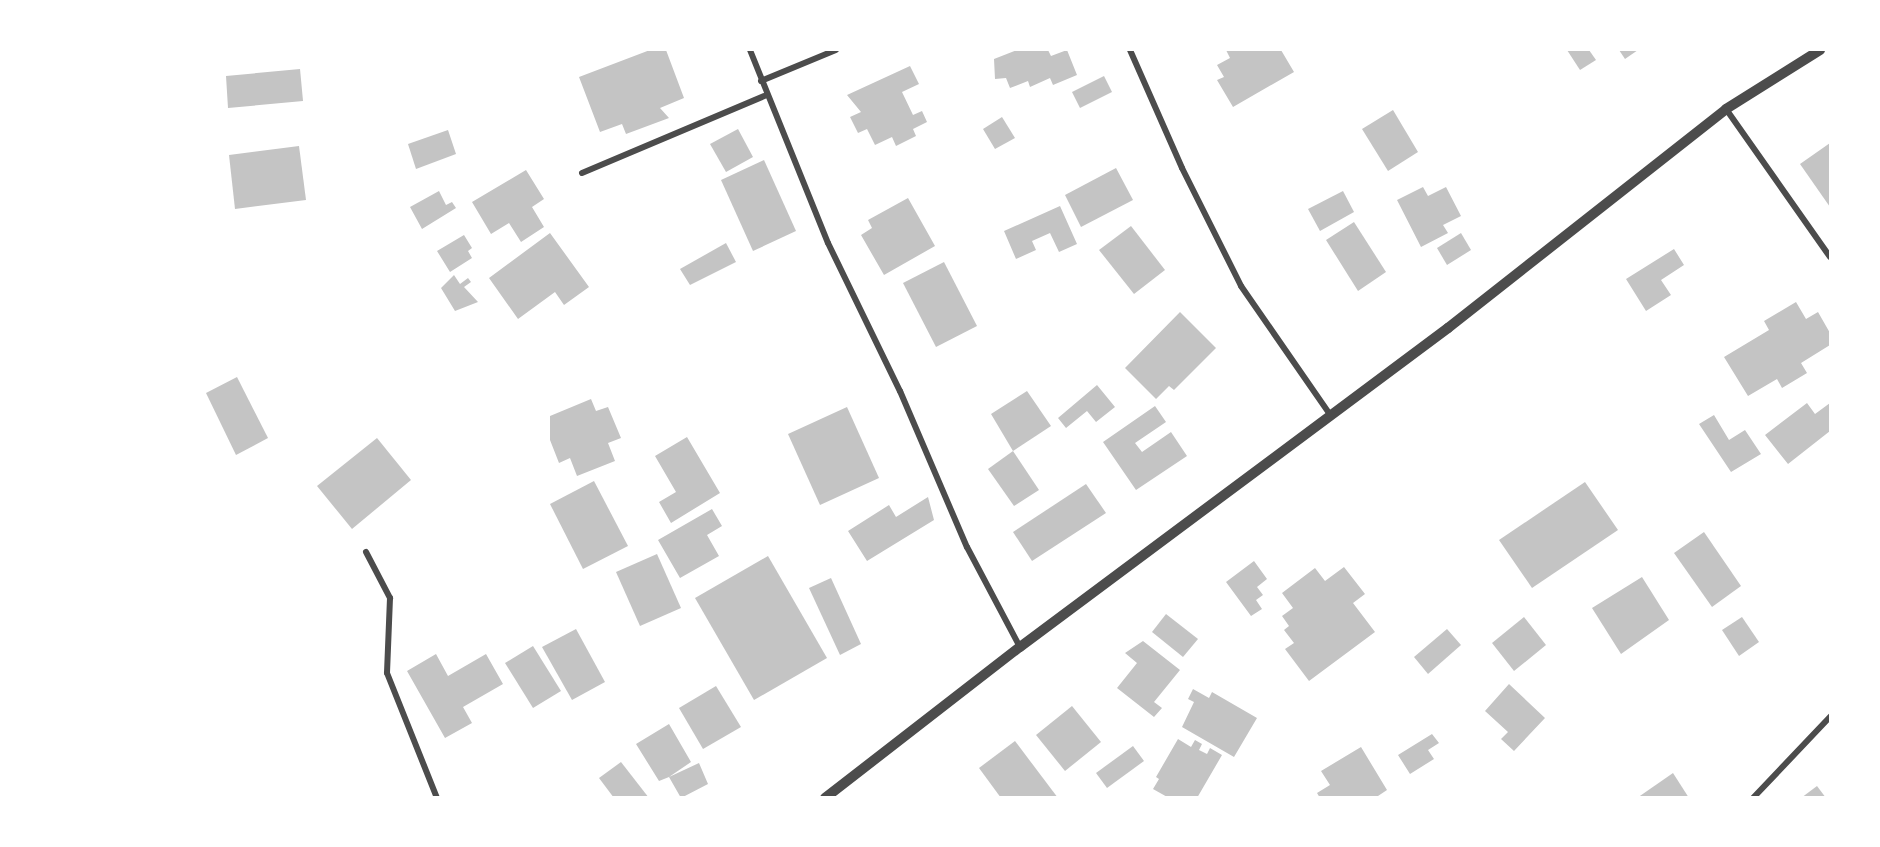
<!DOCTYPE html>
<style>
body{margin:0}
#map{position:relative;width:1880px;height:847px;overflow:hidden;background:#fff;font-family:"Public Sans",sans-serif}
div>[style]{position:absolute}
.building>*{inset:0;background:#c4c4c4}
.minor>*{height:6px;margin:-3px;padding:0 3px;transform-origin:3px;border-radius:3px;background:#4c4c4c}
.tertiary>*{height:10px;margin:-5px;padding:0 5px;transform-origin:5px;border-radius:5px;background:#4c4c4c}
span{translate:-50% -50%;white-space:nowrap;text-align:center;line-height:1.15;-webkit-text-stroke:4.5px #fff;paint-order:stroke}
.frame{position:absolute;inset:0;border:51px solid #fff;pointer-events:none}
</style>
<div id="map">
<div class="building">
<i style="clip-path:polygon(650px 50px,666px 50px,684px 98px,660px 108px,669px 118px,626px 134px,622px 124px,600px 132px,579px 77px)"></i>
<i style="clip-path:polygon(1017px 50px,1048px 50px,1051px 56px,1067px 50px,1077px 75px,1053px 85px,1050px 78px,1030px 87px,1028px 81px,1010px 88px,1006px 78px,995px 79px,994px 59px)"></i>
<i style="clip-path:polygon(1226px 50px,1281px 50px,1294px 72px,1233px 107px,1217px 80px,1224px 77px,1217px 65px,1230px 58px)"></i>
<i style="clip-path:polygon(1567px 50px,1589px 50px,1596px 60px,1580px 70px)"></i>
<i style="clip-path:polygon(1619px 50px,1638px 50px,1625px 59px)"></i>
<i style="clip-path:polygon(910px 66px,919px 84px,902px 92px,913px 115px,922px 111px,927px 122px,913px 129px,916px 136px,896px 146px,892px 137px,875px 145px,867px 129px,858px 133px,850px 117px,861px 112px,847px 95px)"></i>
<i style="clip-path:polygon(300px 69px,303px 101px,228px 108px,226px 76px)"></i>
<i style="clip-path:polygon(1104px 76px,1112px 92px,1080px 108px,1072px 92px)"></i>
<i style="clip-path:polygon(1393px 110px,1418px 152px,1388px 171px,1362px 129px)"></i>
<i style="clip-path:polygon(1002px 117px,1015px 138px,995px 149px,983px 129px)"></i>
<i style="clip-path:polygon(738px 129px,753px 157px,726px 172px,710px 144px)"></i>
<i style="clip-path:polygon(448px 130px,456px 154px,416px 169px,408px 144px)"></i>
<i style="clip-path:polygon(1830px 143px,1830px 207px,1800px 164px)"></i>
<i style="clip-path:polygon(299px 146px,306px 200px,235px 209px,229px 155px)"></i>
<i style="clip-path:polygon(764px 160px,796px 231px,753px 251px,721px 180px)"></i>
<i style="clip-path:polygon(1116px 168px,1133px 200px,1081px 227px,1065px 195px)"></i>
<i style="clip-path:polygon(526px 170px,544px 199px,532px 207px,544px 227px,521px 242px,509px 223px,491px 234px,472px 202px)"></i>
<i style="clip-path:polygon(1423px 187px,1428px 196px,1446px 187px,1461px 216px,1443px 225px,1448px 233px,1421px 247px,1397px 200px)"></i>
<i style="clip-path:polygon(439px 191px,446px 205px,452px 202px,456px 208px,422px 229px,410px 207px)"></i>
<i style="clip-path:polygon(1343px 191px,1354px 212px,1320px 231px,1308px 209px)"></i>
<i style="clip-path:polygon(908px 198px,935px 246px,884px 275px,861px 235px,872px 228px,868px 220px)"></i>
<i style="clip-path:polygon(1060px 206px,1077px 244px,1059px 252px,1050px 233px,1032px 241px,1036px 250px,1016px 259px,1004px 231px)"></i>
<i style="clip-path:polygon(1354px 222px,1386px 272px,1358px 291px,1326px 240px)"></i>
<i style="clip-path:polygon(1131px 226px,1165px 270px,1134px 294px,1099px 250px)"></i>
<i style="clip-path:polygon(550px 233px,589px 287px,564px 305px,555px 292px,518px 319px,489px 278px)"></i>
<i style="clip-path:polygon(1461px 233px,1471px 250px,1447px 265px,1437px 248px)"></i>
<i style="clip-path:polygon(464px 235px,472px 248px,468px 251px,472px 258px,450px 272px,437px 251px)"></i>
<i style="clip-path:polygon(726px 243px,736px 262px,690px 285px,680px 269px)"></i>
<i style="clip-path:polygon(1674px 249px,1684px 265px,1661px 280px,1671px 295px,1646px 311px,1626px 279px)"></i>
<i style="clip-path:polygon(944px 262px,977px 326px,936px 347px,903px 283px)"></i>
<i style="clip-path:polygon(454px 275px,460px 284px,468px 278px,471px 282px,464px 287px,478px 302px,455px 311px,441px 288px)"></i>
<i style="clip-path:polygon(1796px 302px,1806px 319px,1818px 312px,1830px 333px,1830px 345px,1801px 363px,1807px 373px,1782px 388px,1777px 379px,1748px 396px,1724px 357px,1769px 330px,1764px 321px)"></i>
<i style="clip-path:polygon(1180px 312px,1216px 348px,1174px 390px,1169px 386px,1156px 399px,1125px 368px)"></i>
<i style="clip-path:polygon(237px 377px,268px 438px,236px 455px,206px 393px)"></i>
<i style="clip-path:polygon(1097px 385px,1115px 407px,1096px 422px,1087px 411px,1066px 428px,1058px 418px)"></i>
<i style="clip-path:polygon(1027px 391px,1051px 426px,1013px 451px,991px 414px)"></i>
<i style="clip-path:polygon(591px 399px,596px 411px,608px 407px,621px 438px,608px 443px,615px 461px,577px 476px,570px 458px,559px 463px,550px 440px,550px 416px)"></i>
<i style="clip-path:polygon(1807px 403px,1815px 414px,1830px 403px,1830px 431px,1788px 464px,1765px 435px)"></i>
<i style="clip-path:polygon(1155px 406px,1166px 422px,1135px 443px,1142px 452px,1171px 432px,1187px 456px,1136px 490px,1103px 442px)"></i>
<i style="clip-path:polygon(847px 407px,879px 478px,820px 505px,788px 434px)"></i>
<i style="clip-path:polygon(1714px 415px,1729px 440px,1745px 430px,1761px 454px,1731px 472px,1699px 424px)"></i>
<i style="clip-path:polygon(687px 437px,720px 493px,671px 523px,659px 502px,676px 492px,655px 456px)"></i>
<i style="clip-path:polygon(377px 438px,411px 480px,352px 529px,317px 486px)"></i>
<i style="clip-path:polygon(1013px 451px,1039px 490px,1014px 506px,988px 469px)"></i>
<i style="clip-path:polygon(594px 481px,628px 546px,583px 569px,550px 504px)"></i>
<i style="clip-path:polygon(1585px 482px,1618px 530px,1532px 588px,1499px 540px)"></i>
<i style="clip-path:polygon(1086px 484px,1106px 513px,1032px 561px,1013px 532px)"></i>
<i style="clip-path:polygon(928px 497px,934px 520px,867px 561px,848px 531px,889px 505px,896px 517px)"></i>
<i style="clip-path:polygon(712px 509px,722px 526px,707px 535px,719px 556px,680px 578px,658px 540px)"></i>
<i style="clip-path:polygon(1704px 532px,1741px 586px,1712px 607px,1674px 553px)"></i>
<i style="clip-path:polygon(657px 554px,681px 608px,640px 626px,616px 572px)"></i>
<i style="clip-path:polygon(768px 556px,827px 658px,754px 700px,695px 598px)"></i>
<i style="clip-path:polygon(1254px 561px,1267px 579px,1257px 587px,1263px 595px,1256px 600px,1262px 609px,1251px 616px,1226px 582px)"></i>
<i style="clip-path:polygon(1344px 567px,1365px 594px,1353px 603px,1375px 632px,1309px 681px,1285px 649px,1294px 643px,1284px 630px,1289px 626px,1282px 616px,1293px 608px,1282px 593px,1315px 568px,1325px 581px)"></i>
<i style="clip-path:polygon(1642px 577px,1669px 620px,1621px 654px,1592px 608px)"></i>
<i style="clip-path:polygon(831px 578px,861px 644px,840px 655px,809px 588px)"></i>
<i style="clip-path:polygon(1166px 614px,1198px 639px,1183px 657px,1152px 632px)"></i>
<i style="clip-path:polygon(1524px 617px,1546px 645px,1514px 671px,1492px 643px)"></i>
<i style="clip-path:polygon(1742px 617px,1759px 642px,1739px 656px,1722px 630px)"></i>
<i style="clip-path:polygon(576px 629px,605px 682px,572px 700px,542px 647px)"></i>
<i style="clip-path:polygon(1447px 629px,1461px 645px,1428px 674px,1414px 657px)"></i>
<i style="clip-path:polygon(1143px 641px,1180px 670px,1154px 702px,1162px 708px,1154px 717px,1117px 688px,1137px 663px,1125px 653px)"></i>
<i style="clip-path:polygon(533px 646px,561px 691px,533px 708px,505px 663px)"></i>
<i style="clip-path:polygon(436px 654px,448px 676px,486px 654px,503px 684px,463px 707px,472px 723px,445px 738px,407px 671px)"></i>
<i style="clip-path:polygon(1509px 684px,1545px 718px,1514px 751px,1501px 739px,1508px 732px,1485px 711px)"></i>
<i style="clip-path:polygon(716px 686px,741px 727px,703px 749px,679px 708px)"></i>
<i style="clip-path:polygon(1193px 689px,1209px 698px,1212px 692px,1257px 718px,1234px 757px,1182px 727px,1194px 702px,1188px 699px)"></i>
<i style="clip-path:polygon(1072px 706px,1101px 742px,1065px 771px,1036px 735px)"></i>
<i style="clip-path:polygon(669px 724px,691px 762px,669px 777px,699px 763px,708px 784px,681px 798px,669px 777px,659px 781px,636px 744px)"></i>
<i style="clip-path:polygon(1432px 734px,1439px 743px,1428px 750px,1434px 759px,1410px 774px,1398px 755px)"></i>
<i style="clip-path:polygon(1178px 739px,1191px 747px,1195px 740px,1202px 744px,1199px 750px,1207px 754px,1210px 748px,1222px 755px,1197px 798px,1169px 798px,1153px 789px,1159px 779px,1156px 777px)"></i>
<i style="clip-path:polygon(1015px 741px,1058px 798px,1001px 798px,979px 768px)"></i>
<i style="clip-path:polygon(1133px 746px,1144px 761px,1107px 788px,1096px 773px)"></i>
<i style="clip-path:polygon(1361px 747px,1387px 790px,1375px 798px,1320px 798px,1317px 793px,1330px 785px,1321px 771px)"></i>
<i style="clip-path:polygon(621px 762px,649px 798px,614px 798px,599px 778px)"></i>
<i style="clip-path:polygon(1673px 773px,1689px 798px,1637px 798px)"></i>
<i style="clip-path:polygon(1817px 786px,1826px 798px,1801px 798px)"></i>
</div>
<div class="minor">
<i style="left:750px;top:50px;width:208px;rotate:68deg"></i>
<i style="left:828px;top:243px;width:165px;rotate:64.1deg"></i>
<i style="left:900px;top:391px;width:170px;rotate:66.8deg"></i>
<i style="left:967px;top:547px;width:113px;rotate:62.1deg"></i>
<i style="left:1130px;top:50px;width:129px;rotate:66.2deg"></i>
<i style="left:1182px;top:168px;width:132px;rotate:63.4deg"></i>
<i style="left:1241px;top:286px;width:158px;rotate:55.3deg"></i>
<i style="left:761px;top:81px;width:81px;rotate:-22.5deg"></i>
<i style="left:1726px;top:109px;width:181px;rotate:54.9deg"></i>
<i style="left:582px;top:173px;width:201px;rotate:-22.9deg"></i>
<i style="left:366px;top:552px;width:52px;rotate:62.4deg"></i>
<i style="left:390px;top:598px;width:75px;rotate:92.3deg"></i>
<i style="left:387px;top:673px;width:135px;rotate:68.2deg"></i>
<i style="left:1753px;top:798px;width:112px;rotate:-46.5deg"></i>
</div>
<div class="tertiary">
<i style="left:825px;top:798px;width:247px;rotate:-37.8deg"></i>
<i style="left:1020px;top:647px;width:534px;rotate:-36.7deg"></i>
<i style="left:1448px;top:328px;width:354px;rotate:-38.2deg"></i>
<i style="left:1726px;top:109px;width:111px;rotate:-32.1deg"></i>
</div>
<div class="frame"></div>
</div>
